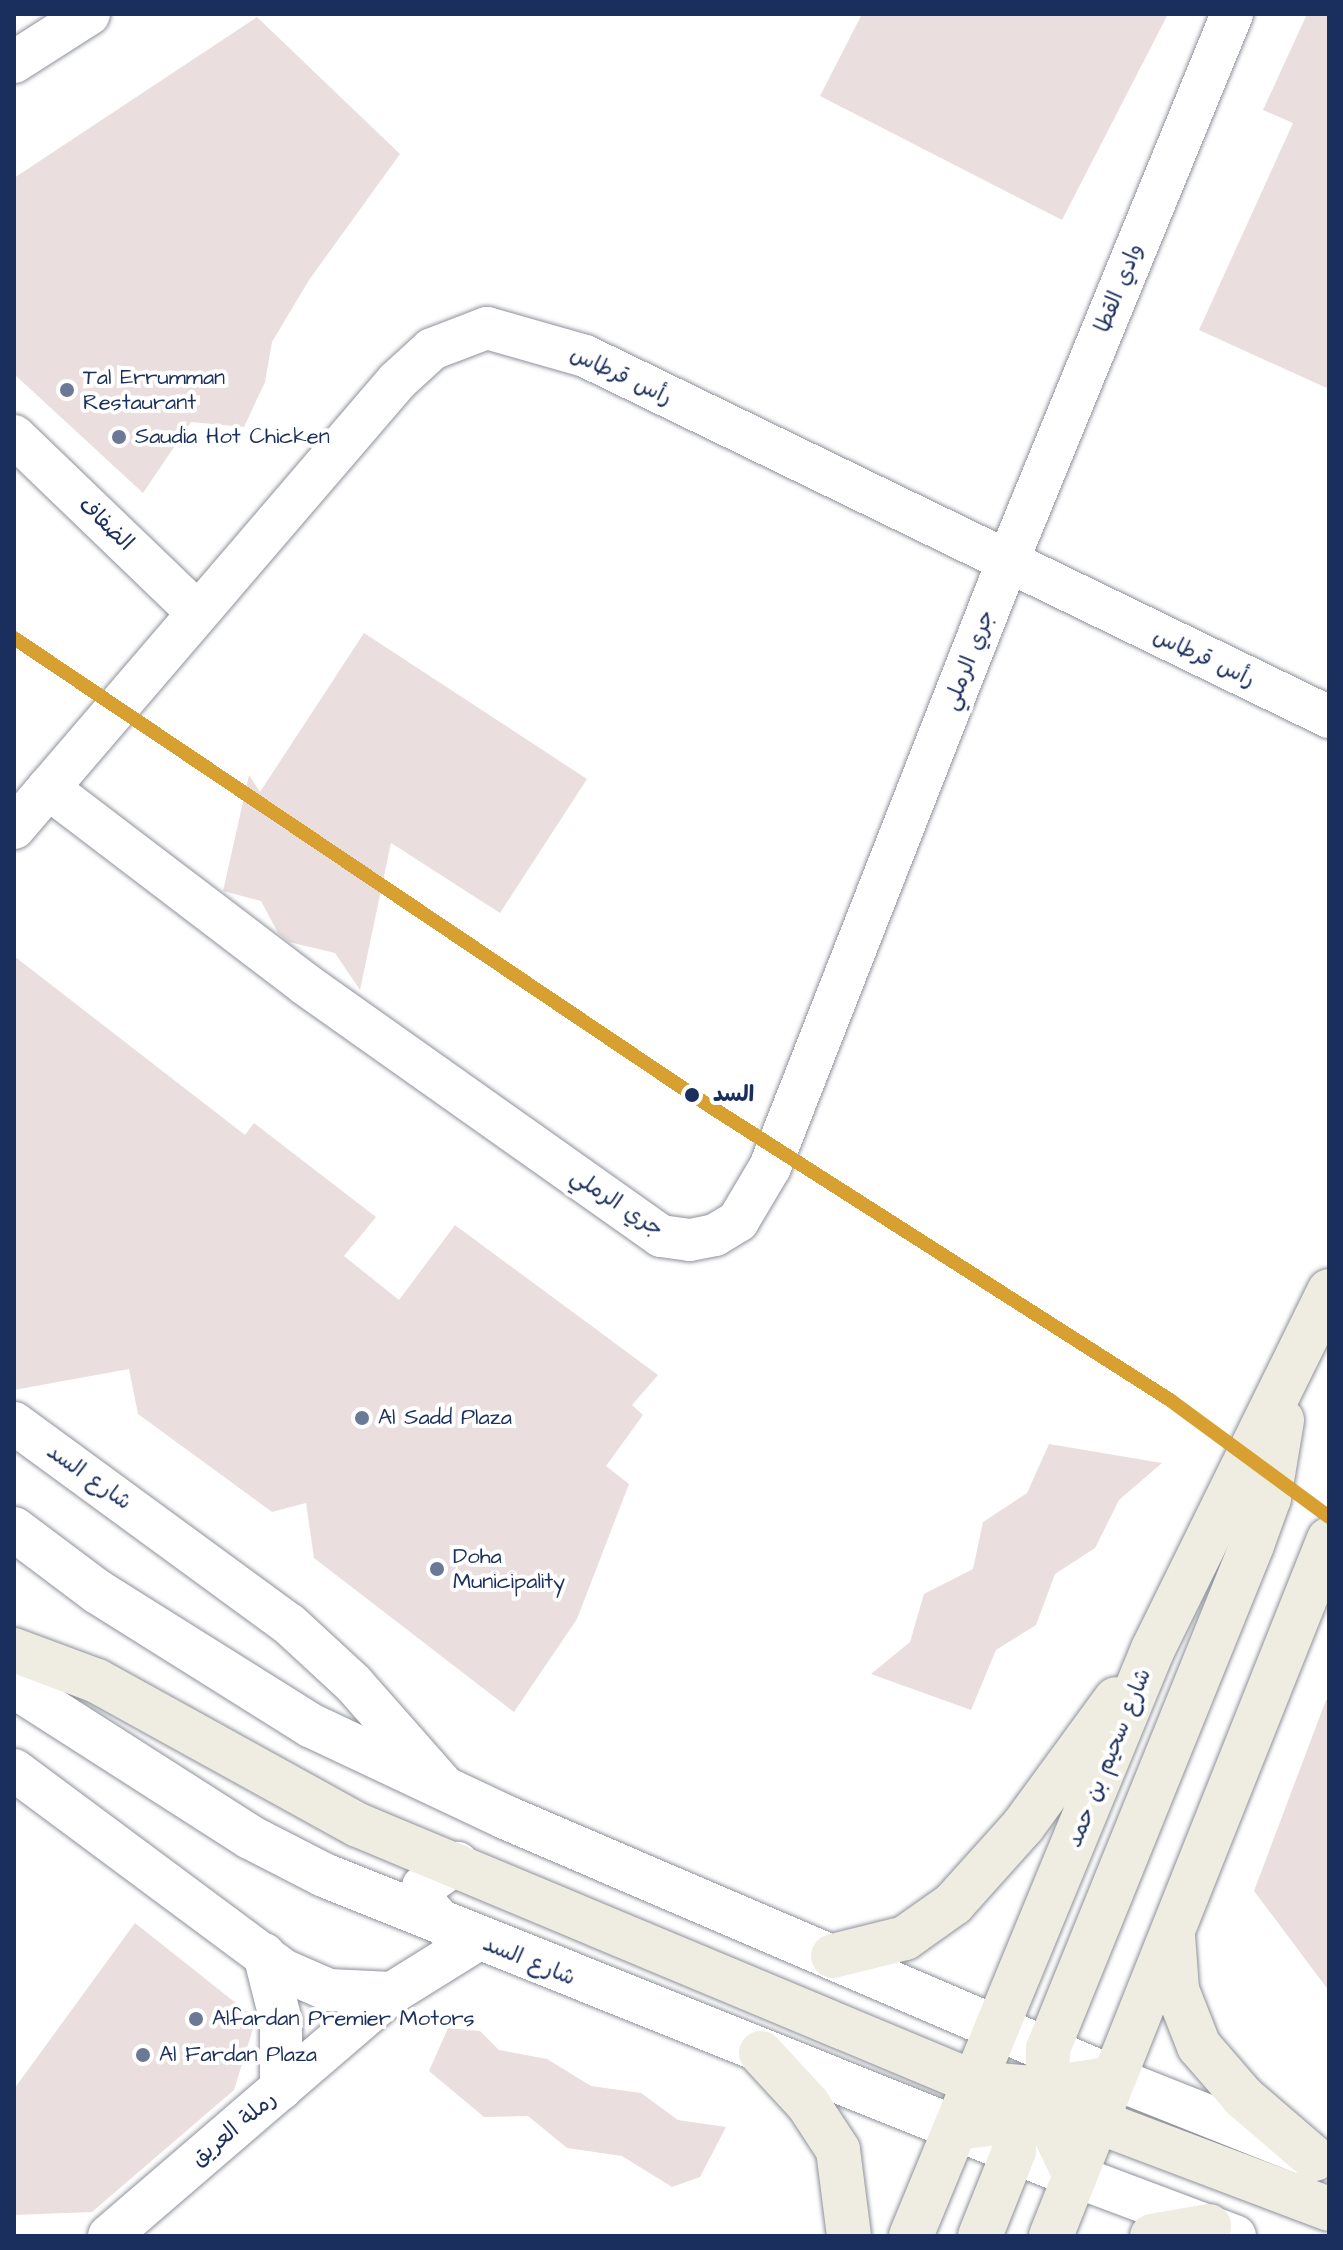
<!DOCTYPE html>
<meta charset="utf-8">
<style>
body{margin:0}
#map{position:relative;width:1343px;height:2250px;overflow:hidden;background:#fff;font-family:"Architects Daughter","Playpen Sans Arabic",sans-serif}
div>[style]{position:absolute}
.building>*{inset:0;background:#eadfde}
.roads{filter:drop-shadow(0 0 2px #8e929a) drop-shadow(0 0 2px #8e929a)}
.minor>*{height:42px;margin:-21px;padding:0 21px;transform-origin:21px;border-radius:21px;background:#fff}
.secondary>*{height:44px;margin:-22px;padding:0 22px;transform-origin:22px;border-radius:22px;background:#fff}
.trunk>*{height:44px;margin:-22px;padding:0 22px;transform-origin:22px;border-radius:22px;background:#efece1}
.metro-1>*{height:14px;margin:-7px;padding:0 7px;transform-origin:7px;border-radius:7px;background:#d8a030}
.dots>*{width:22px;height:22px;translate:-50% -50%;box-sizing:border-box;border:4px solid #fff;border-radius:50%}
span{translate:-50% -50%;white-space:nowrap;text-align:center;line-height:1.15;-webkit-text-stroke:8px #fff;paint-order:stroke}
.street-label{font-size:22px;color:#1b2f5e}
.poi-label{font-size:22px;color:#1b2f5e}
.left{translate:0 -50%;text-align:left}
.stop-label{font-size:22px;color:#1b2f5e;font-weight:700}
.frame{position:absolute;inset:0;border:16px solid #1b2f5e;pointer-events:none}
</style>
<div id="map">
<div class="building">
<i style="clip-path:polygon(862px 14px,1168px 14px,1062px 220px,820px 96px)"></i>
<i style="clip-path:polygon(1307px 14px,1329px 14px,1329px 389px,1199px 330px,1293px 123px,1263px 110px)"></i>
<i style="clip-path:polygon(257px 17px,400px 154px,309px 280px,272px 342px,265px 382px,244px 427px,191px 422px,143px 493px,14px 374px,14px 178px)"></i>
<i style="clip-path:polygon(364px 633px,587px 779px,500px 913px,391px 843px,360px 990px,335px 953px,289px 942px,278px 933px,261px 901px,223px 891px,249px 775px,260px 792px)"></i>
<i style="clip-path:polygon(14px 956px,245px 1135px,254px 1123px,376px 1217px,344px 1256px,399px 1300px,455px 1225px,658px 1375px,632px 1405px,643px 1415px,606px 1466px,629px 1484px,577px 1619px,514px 1712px,314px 1558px,306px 1503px,272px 1512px,138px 1414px,129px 1369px,14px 1390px)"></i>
<i style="clip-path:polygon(1049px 1444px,1162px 1463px,1119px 1500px,1095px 1548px,1055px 1574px,1036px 1625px,996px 1650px,971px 1710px,871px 1674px,910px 1642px,924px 1594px,973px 1569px,983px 1522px,1027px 1493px)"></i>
<i style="clip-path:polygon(1326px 1700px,1329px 1701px,1329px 1991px,1254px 1891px)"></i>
<i style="clip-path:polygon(135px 1923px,256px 2019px,234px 2090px,92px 2212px,14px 2215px,14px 2089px)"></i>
<i style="clip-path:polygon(448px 2028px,480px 2031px,499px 2050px,547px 2059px,591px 2086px,641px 2093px,678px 2120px,726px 2127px,700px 2177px,672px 2187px,622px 2156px,567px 2148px,528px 2116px,484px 2117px,429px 2071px)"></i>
</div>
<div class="roads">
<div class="minor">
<i style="left:14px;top:62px;width:89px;rotate:-32.6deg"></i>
<i style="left:14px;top:436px;width:255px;rotate:43.9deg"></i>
<i style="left:48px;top:788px;width:323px;rotate:37.3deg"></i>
<i style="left:305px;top:984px;width:436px;rotate:35.3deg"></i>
<i style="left:661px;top:1236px;width:29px;rotate:8deg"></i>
<i style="left:690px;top:1240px;width:25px;rotate:-11deg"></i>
<i style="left:715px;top:1235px;width:27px;rotate:-31deg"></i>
<i style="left:738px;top:1221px;width:63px;rotate:-59.3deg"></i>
<i style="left:770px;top:1167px;width:649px;rotate:-68.58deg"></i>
<i style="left:1007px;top:563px;width:593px;rotate:-67.71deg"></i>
<i style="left:14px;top:828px;width:589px;rotate:-49.41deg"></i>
<i style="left:397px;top:381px;width:47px;rotate:-42.4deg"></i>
<i style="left:432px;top:349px;width:59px;rotate:-20.9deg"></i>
<i style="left:487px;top:328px;width:102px;rotate:15.9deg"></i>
<i style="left:585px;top:356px;width:827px;rotate:25.88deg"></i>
<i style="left:14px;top:1423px;width:341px;rotate:36.2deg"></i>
<i style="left:289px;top:1624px;width:87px;rotate:42.7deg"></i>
<i style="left:353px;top:1683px;width:141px;rotate:48.7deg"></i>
<i style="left:14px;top:1770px;width:335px;rotate:36.6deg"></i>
<i style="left:283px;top:1970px;width:50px;rotate:23.5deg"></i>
<i style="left:329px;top:1990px;width:63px;rotate:2.7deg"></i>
<i style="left:447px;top:1928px;width:28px;rotate:-132deg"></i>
<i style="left:428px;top:1907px;width:21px;rotate:-104deg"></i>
<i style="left:423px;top:1887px;width:42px;rotate:-35.2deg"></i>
<i style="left:264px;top:1954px;width:69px;rotate:75.8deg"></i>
<i style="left:281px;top:2021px;width:68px;rotate:90deg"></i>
<i style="left:1113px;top:2078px;width:211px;rotate:21.7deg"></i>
<i style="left:1075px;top:2176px;width:171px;rotate:20.6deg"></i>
<i style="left:109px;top:2236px;width:373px;rotate:-40.7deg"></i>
<i style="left:392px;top:1993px;width:100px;rotate:-31.9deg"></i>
</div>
<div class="secondary">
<i style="left:14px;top:1529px;width:105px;rotate:36.9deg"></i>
<i style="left:98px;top:1592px;width:252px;rotate:32.1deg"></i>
<i style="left:312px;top:1726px;width:213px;rotate:25.2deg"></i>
<i style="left:505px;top:1817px;width:662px;rotate:23.23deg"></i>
<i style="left:14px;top:1686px;width:280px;rotate:32.6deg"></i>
<i style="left:250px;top:1837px;width:83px;rotate:27.2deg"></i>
<i style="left:324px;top:1875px;width:809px;rotate:21.84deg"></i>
</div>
<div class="trunk">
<i style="left:14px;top:1650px;width:89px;rotate:20.5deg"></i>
<i style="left:97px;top:1681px;width:298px;rotate:28.9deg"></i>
<i style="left:358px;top:1825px;width:669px;rotate:22.69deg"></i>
<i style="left:975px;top:2083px;width:69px;rotate:5deg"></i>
<i style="left:1044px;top:2089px;width:70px;rotate:-9.1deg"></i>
<i style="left:1173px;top:1935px;width:55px;rotate:85.8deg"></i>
<i style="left:1177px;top:1990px;width:60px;rotate:68.6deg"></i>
<i style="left:1199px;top:2046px;width:67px;rotate:49.2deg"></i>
<i style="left:1243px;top:2097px;width:95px;rotate:40.7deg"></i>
<i style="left:833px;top:1956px;width:74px;rotate:-14deg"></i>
<i style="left:905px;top:1938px;width:59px;rotate:-35.3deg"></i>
<i style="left:953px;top:1904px;width:105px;rotate:-48.1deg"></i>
<i style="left:1023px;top:1826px;width:157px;rotate:-53.8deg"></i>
<i style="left:761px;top:2053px;width:69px;rotate:47.3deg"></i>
<i style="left:808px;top:2104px;width:55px;rotate:56.9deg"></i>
<i style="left:838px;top:2150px;width:87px;rotate:82.7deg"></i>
<i style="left:956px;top:2128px;width:92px;rotate:-6.9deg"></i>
<i style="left:1047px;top:2117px;width:49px;rotate:4.7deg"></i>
<i style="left:1096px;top:2121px;width:249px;rotate:20.7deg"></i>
<i style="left:1075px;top:2176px;width:65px;rotate:-115.4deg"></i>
<i style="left:1047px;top:2117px;width:68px;rotate:-89.2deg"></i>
<i style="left:1048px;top:2049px;width:544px;rotate:-67.96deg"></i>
<i style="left:1252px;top:1545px;width:50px;rotate:-70.1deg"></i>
<i style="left:1269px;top:1498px;width:79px;rotate:-80.5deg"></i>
<i style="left:911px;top:2236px;width:635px;rotate:-67.6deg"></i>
<i style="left:1153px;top:1649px;width:399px;rotate:-63.8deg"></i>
<i style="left:980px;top:2236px;width:92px;rotate:-68.2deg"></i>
<i style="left:1014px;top:2151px;width:58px;rotate:-93deg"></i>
<i style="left:1051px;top:2236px;width:750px;rotate:-68.26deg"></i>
<i style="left:1152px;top:2236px;width:58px;rotate:-10deg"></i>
</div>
</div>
<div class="metro-1">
<i style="left:14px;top:638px;width:840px;rotate:33.94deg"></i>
<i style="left:711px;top:1107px;width:545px;rotate:32.55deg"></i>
<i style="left:1170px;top:1400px;width:197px;rotate:36.3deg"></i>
</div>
<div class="dots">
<i style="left:67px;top:390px;background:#6b7896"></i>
<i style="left:119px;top:437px;background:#6b7896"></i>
<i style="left:692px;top:1095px;background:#1b2f5e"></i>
<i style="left:362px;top:1418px;background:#6b7896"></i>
<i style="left:437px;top:1569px;background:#6b7896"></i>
<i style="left:196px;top:2019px;background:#6b7896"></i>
<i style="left:143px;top:2055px;background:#6b7896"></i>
</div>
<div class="street-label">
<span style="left:1119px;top:288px;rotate:-68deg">وادي القطا</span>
<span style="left:621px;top:376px;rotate:25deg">رأس قرطاس</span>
<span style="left:106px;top:524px;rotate:44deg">الضفاف</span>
<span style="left:1204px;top:658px;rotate:25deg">رأس قرطاس</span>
<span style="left:969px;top:660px;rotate:-69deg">جري الرملي</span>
<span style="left:617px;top:1203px;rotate:33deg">جري الرملي</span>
<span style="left:89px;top:1477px;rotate:35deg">شارع السد</span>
<span style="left:1109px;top:1758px;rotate:-68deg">شارع سحيم بن حمد</span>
<span style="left:529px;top:1961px;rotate:22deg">شارع السد</span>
<span style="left:234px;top:2129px;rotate:-40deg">رملة العريق</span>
</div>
<div class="poi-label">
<span class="left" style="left:83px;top:390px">Tal Errumman<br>Restaurant</span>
<span class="left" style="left:135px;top:437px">Saudia Hot Chicken</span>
<span class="left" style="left:378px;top:1418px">Al Sadd Plaza</span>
<span class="left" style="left:453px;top:1569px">Doha<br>Municipality</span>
<span class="left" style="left:212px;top:2019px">Alfardan Premier Motors</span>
<span class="left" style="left:159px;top:2055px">Al Fardan Plaza</span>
</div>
<div class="stop-label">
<span class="left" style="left:713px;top:1095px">السد</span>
</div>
<div class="frame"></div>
</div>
